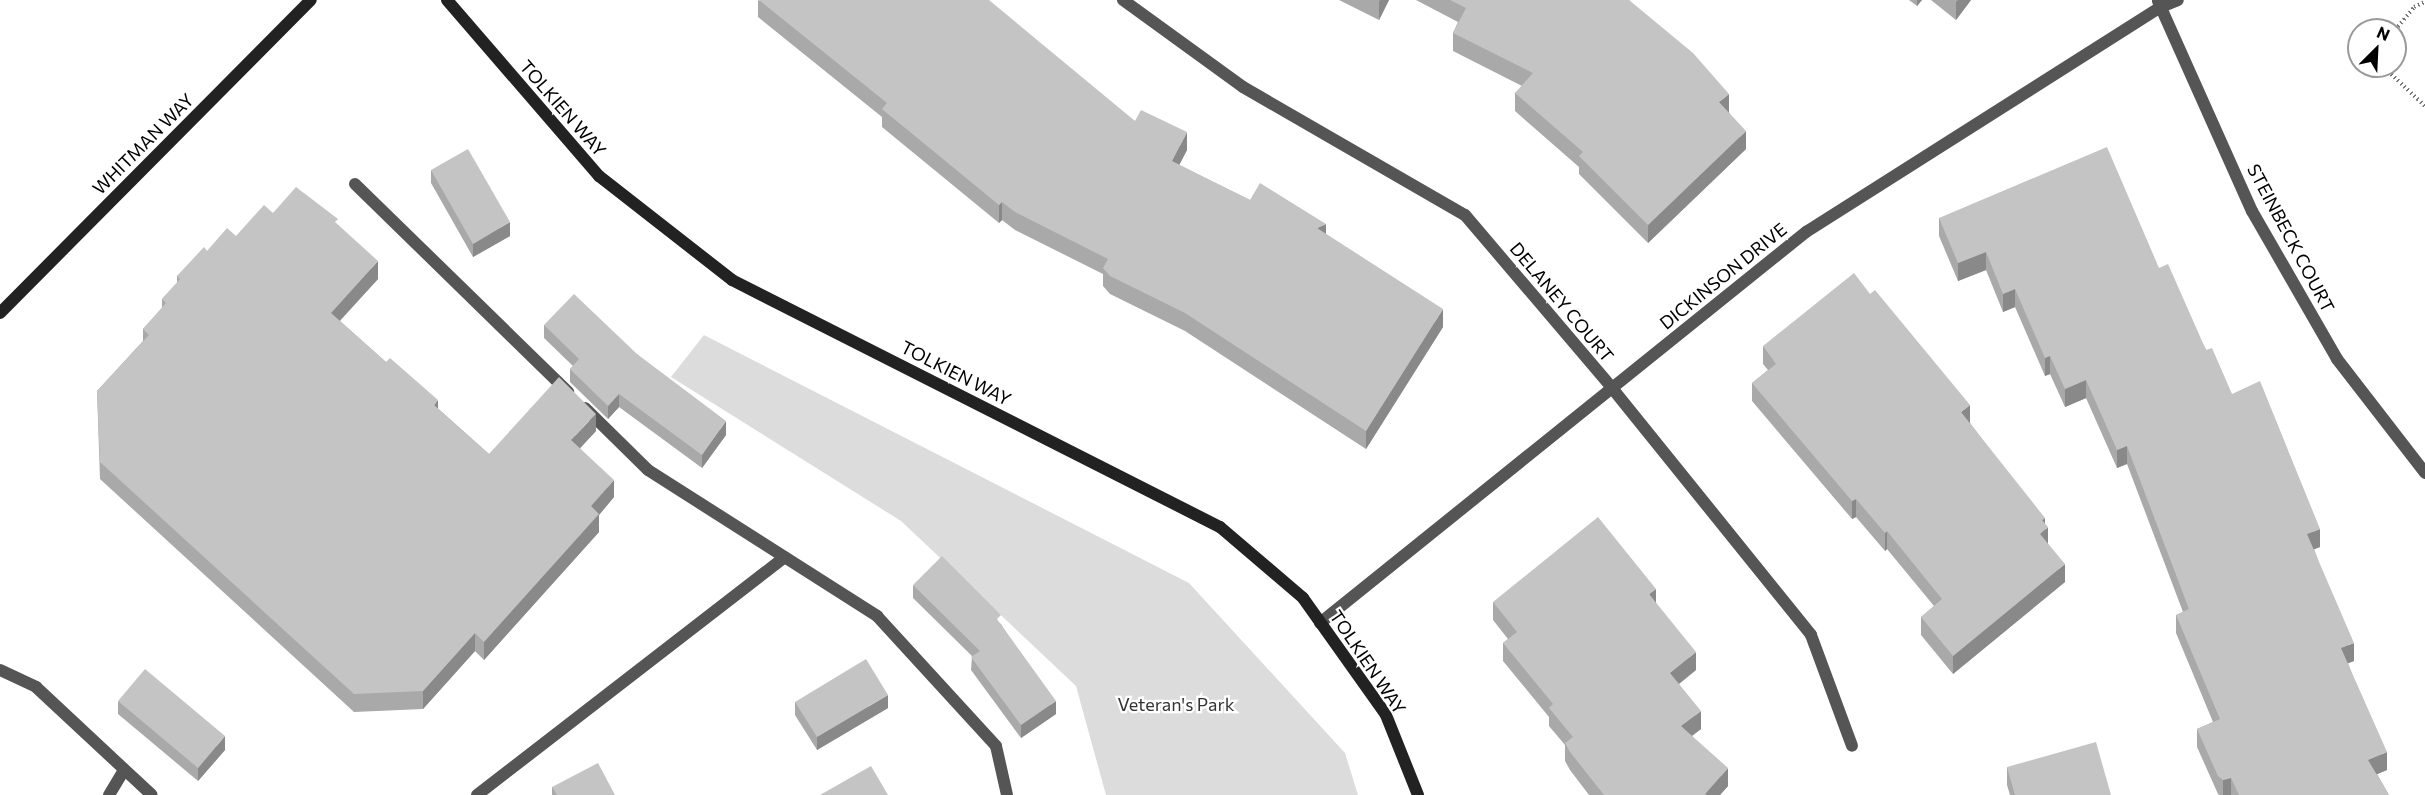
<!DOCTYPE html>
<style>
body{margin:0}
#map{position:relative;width:2425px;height:795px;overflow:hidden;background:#fff;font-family:Commissioner,sans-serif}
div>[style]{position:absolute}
.green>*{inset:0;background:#dcdcdc}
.path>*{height:4px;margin-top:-2px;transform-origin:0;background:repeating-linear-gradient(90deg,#777 0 1.5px,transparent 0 4.5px)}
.lane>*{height:12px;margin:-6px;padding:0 6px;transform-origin:6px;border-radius:6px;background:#555}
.street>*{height:12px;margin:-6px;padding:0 6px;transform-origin:6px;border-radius:6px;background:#555}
.secondary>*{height:12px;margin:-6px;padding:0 6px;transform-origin:6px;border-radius:6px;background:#222}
.wall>*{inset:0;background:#a9a9a9}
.shaded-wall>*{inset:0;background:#898989}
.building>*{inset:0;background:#c4c4c4}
span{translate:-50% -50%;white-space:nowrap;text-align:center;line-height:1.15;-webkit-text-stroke:4.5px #fff;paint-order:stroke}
.street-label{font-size:18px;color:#000}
.park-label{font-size:18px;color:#333}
.north{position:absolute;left:2347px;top:18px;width:60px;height:60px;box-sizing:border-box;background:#fff;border:2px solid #999;border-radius:50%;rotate:24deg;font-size:16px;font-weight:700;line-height:24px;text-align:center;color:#000}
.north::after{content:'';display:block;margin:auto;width:21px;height:27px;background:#000;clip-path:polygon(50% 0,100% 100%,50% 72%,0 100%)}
</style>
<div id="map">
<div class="green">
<i style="clip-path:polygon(704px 335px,1189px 583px,1345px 753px,1358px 795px,1106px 795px,1076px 686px,901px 521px,671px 377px)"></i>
</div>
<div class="path">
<i style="left:2395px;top:30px;width:30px;rotate:-50deg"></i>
<i style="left:2414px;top:7px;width:12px;rotate:-24deg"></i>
<i style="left:2391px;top:66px;width:8px;rotate:90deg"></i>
<i style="left:2391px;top:74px;width:47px;rotate:43.3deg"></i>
</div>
<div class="lane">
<i style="left:109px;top:795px;width:27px;rotate:-59deg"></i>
</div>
<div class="street">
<i style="left:1123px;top:0;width:148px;rotate:35.9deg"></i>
<i style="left:1243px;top:87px;width:256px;rotate:30deg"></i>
<i style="left:1465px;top:215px;width:227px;rotate:49.6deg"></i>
<i style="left:1612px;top:388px;width:317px;rotate:51.1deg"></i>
<i style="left:1811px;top:635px;width:118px;rotate:69.7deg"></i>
<i style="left:2158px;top:1px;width:230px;rotate:65.9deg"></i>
<i style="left:2252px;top:211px;width:171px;rotate:60.1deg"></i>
<i style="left:2337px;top:359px;width:144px;rotate:52.3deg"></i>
<i style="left:355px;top:184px;width:298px;rotate:44.3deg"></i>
<i style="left:585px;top:408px;width:88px;rotate:44.5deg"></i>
<i style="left:648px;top:470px;width:272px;rotate:32.5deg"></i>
<i style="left:877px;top:616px;width:176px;rotate:47.5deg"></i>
<i style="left:996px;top:746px;width:50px;rotate:77.3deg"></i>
<i style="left:1320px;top:623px;width:624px;rotate:-38.82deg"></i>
<i style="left:1806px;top:232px;width:420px;rotate:-32.4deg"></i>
<i style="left:2161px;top:7px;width:18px;rotate:-22deg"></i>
<i style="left:0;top:670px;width:40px;rotate:25deg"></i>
<i style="left:36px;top:687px;width:158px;rotate:43deg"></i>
<i style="left:477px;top:795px;width:389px;rotate:-37.7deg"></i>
</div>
<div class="secondary">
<i style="left:447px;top:0;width:233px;rotate:49.2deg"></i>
<i style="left:599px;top:176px;width:169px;rotate:38deg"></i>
<i style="left:732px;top:280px;width:547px;rotate:26.85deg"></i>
<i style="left:1220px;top:527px;width:109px;rotate:40.5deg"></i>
<i style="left:1303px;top:598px;width:143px;rotate:54.6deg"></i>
<i style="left:1386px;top:715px;width:86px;rotate:68.2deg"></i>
<i style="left:0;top:313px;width:441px;rotate:-45.2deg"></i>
</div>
<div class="wall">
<i style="clip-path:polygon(758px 0,1135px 121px,1187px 150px,1179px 165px,1250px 200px,1326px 234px,1443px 327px,1366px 449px,1185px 331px,1110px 294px,1103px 286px,1103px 274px,1015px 230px,1002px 220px,999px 223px,882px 127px,882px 117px,758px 17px)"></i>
<i style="clip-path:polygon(1339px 0,1389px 0,1379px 20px)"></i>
<i style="clip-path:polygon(1416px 0,1629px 0,1729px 112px,1746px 149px,1648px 243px,1579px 174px,1579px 167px,1515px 111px,1515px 93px,1522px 86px,1453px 51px,1453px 33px,1458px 22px)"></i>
<i style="clip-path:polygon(1909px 0,1922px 0,1917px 6px)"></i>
<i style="clip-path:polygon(1931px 0,1971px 0,1956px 20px)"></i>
<i style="clip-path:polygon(431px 170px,510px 236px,473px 257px,431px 183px)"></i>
<i style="clip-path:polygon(1939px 218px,2159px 268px,2320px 547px,2314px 549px,2354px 661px,2348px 663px,2387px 770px,2377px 774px,2389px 795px,2219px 795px,2218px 794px,2197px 747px,2197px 729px,2213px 722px,2176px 633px,2176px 615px,2183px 612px,2127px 464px,2117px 468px,2086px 398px,2065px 407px,2050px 374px,2045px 376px,2015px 307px,2003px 312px,1986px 270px,1958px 281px,1939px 236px)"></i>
<i style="clip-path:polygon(338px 225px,378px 279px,340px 321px,489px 454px,596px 431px,580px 448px,614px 497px,599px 515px,599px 532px,484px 660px,475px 651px,423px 709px,354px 712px,100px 479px,97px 391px,143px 341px,143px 329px,162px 308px,162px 299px,177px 283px,177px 276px,207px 251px,236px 236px)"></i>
<i style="clip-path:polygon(544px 325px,637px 354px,726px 435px,702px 468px,619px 407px,608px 419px,570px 382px,570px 369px,573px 366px,544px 338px)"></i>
<i style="clip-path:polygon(1763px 346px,1970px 423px,2045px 523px,2048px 544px,2065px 582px,1953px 674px,1921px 635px,1921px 617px,1934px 606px,1887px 549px,1885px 551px,1856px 517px,1852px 519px,1752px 401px,1752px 383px,1768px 370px,1763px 364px)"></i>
<i style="clip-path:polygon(913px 585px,1001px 624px,1056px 714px,1021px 738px,971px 670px,972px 656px,913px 598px)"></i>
<i style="clip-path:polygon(1493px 602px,1656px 603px,1696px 670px,1679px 684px,1701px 729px,1692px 736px,1728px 786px,1720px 795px,1589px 795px,1570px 770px,1565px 761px,1565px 745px,1549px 726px,1549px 717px,1503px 661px,1503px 643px,1508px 639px,1493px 620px)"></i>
<i style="clip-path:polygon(118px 701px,225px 750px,198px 781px,118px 714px)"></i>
<i style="clip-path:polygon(795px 702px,888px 708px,817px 750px,795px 715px)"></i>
<i style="clip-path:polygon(2007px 767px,2111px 795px,2010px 795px,2007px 785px)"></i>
<i style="clip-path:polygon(552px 787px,615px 795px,552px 795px)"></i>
</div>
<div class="shaded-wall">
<i style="clip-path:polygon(1380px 0,1389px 0,1379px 20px,1379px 2px)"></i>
<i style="clip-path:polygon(1917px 0,1922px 0,1917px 6px)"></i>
<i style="clip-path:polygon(1958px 0,1971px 0,1956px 20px,1956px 2px)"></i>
<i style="clip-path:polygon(1729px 94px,1729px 112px,1719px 120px,1719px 102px)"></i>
<i style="clip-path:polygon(1746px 131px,1746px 149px,1648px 243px,1648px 225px)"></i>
<i style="clip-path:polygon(1187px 132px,1187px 150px,1172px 179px,1172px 161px)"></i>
<i style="clip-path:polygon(1002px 202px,1002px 220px,999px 223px,999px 205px)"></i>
<i style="clip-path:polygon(510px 222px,510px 236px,473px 257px,473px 244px)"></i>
<i style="clip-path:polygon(1326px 224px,1326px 242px,1317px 228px)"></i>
<i style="clip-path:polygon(1986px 252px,1986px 270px,1958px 281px,1958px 263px)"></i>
<i style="clip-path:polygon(378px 261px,378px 279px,331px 330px,331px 313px)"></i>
<i style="clip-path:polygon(2015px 289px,2015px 307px,2003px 312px,2003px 294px)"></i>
<i style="clip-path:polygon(1443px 309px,1443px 327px,1366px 449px,1366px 431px)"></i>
<i style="clip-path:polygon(2050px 356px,2050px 374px,2045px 376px,2045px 358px)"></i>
<i style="clip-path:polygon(2086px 380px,2086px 398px,2065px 407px,2065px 389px)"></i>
<i style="clip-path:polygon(619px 394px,619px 407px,608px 419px,608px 406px)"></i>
<i style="clip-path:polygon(438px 400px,438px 418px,434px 405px)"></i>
<i style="clip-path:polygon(1970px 405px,1970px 423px,1961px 430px,1961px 412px)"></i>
<i style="clip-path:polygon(596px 414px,596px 431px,571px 458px,571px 440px)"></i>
<i style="clip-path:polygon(726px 421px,726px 435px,702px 468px,702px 455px)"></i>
<i style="clip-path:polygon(2127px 446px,2127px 464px,2117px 468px,2117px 450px)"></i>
<i style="clip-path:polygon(614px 480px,614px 497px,599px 515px,599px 532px,484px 660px,484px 642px,591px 506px)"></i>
<i style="clip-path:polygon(1856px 499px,1856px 517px,1852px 519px,1852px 501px)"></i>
<i style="clip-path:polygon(2045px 518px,2045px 530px,2048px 527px,2048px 545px,2040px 534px,2042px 520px)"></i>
<i style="clip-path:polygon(2320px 529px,2320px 547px,2307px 552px,2307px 534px)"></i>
<i style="clip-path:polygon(1887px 531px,1887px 549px,1885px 551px,1885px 533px)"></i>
<i style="clip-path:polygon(2065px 564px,2065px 582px,1953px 674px,1953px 656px)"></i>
<i style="clip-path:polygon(1656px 589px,1656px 607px,1649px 594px)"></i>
<i style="clip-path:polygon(475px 633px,475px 651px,423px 709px,423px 691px)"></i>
<i style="clip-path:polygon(2354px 643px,2354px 661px,2341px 666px,2341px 648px)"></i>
<i style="clip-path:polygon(1696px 652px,1696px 670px,1670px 691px,1670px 673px)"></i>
<i style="clip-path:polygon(888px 695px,888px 708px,817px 750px,817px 737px)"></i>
<i style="clip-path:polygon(1056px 701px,1056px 714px,1021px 738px,1021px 725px)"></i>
<i style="clip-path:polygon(1701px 711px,1701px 729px,1681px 744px,1681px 726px)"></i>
<i style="clip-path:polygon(225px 736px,225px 750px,198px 781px,198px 768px)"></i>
<i style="clip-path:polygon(2387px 752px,2387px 770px,2368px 778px,2368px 760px)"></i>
<i style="clip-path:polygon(1728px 768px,1728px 786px,1720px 795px,1705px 795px,1705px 794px)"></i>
<i style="clip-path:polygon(2231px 778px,2231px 795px,2223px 795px,2223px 780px)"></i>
</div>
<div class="building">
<i style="clip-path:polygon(759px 0,989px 0,1135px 121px,1141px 110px,1187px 132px,1172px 161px,1250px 200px,1260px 183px,1326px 224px,1317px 228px,1443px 309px,1366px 431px,1185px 313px,1110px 276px,1103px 268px,1108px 259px,1015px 212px,1002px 202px,999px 205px,882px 109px,887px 103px)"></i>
<i style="clip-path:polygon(1450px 0,1629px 0,1693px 53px,1729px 94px,1719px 102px,1746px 131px,1648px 225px,1579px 156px,1583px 152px,1515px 93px,1533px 73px,1453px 33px,1466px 8px)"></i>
<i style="clip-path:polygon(2107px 147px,2159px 268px,2168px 264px,2206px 350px,2212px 348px,2232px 394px,2260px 381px,2320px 529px,2307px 534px,2354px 643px,2341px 648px,2387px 752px,2368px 760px,2389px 795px,2239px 795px,2231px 778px,2223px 780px,2218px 776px,2197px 729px,2220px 719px,2176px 615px,2189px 609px,2127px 446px,2117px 450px,2086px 380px,2065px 389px,2050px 356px,2045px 358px,2015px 289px,2003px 294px,1986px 252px,1958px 263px,1939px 218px)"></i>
<i style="clip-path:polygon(468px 149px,510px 222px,473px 244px,431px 170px)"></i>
<i style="clip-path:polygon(296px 187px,338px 219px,335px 222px,378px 261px,331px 313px,386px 362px,390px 358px,438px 400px,434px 405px,489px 454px,559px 377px,596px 414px,571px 440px,614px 480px,591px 506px,599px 514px,484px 642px,475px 633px,423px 691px,354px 694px,100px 462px,97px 391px,149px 335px,143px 329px,166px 303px,162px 299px,180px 279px,177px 276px,204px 247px,207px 251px,227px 228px,236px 236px,264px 205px,273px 213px)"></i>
<i style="clip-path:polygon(1854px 273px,1870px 294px,1875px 290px,1970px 405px,1961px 412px,2045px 518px,2042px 520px,2048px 527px,2040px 534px,2065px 564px,1953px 656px,1921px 617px,1942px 599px,1887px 531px,1885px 533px,1856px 499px,1852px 501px,1752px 383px,1776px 364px,1763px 346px)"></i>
<i style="clip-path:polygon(574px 294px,637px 354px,726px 421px,702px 455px,619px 394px,608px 406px,570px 369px,579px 359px,544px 325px)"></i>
<i style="clip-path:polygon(1598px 517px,1656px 589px,1649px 594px,1696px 652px,1670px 673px,1701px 711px,1681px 726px,1728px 768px,1705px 794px,1707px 795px,1604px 795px,1570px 752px,1565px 743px,1573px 737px,1549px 708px,1553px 704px,1503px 643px,1517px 632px,1493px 602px)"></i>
<i style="clip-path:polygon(942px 556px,1001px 615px,997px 619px,1056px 701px,1021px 725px,971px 657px,980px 651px,913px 585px)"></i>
<i style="clip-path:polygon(866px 659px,888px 695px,817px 737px,795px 702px)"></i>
<i style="clip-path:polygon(145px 669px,225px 736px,198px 768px,118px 701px)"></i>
<i style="clip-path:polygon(2096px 742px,2111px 795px,2015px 795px,2007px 767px)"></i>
<i style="clip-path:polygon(598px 763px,615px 795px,557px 795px,552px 787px)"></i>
<i style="clip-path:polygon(871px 766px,888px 795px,820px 795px)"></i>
</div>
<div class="street-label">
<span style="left:563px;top:108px;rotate:49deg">TOLKIEN WAY</span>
<span style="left:143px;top:144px;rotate:-45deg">WHITMAN WAY</span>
<span style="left:2291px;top:238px;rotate:62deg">STEINBECK COURT</span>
<span style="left:1723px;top:276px;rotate:-39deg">DICKINSON DRIVE</span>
<span style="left:1562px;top:302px;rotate:50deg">DELANEY COURT</span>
<span style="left:956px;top:373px;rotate:27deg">TOLKIEN WAY</span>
<span style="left:1368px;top:662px;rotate:56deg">TOLKIEN WAY</span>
</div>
<div class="park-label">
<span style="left:1176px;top:704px">Veteran's Park</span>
</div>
<div class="north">N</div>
</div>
